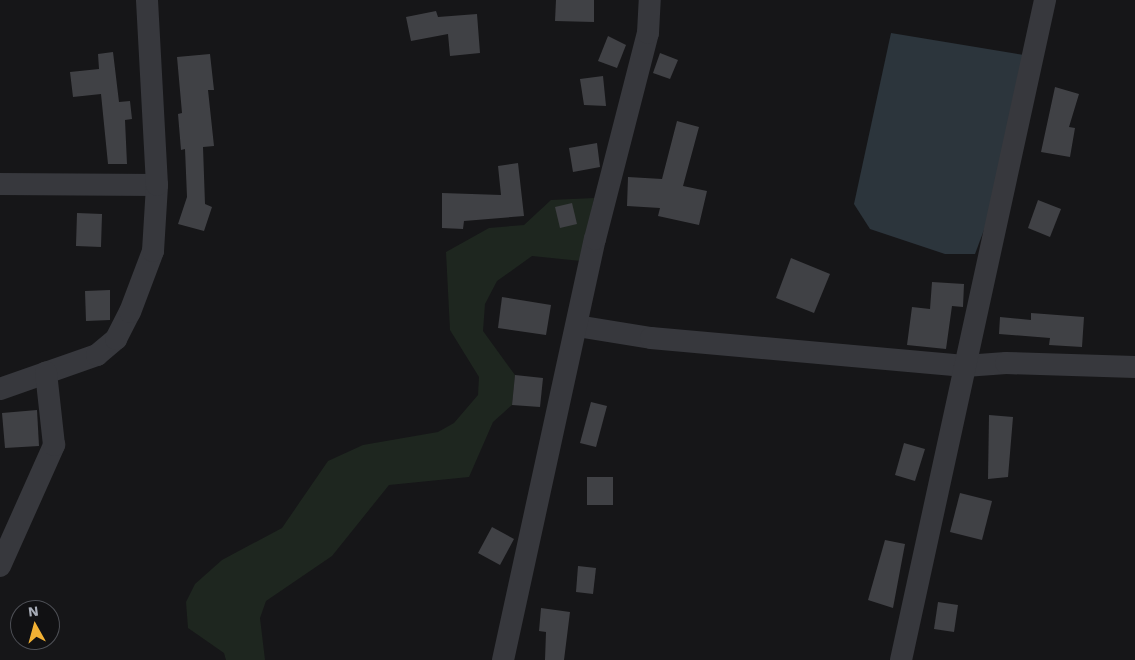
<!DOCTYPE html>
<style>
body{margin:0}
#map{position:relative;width:1135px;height:660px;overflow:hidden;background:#161618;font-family:"Work Sans",sans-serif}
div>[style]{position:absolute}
.green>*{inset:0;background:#1e261f}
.water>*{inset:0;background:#2c353c}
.building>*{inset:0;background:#404145}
.minor>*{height:22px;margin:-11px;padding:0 11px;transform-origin:11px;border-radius:11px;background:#37383d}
span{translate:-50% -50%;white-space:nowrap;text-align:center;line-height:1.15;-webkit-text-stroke:4px #111113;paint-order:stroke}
.north{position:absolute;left:10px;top:600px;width:50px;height:50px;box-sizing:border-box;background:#111113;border:1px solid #4d4f55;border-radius:50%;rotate:353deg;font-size:14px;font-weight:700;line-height:20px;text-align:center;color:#a8adb8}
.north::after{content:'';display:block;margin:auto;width:18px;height:22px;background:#f2b134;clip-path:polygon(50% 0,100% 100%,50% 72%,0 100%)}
</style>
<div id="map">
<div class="green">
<i style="clip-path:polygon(594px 198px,581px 261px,532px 256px,497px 281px,485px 304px,483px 331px,515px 375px,512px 405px,493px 422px,469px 477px,389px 485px,332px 556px,266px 601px,260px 618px,265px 660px,226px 660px,224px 653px,188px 628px,186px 602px,195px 584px,222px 560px,282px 528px,328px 461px,363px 445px,438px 432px,454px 423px,478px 395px,479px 377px,450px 330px,446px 252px,489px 228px,524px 225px,551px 200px)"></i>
</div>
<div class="water">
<i style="clip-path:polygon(891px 33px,1024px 55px,988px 219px,975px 254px,945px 254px,870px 229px,854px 204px)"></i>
</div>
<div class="building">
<i style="clip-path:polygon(556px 0,594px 0,594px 22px,555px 21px)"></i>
<i style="clip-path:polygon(436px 11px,438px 17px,477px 14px,480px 53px,450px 56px,448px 34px,411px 41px,406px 17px)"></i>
<i style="clip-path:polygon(608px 36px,626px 45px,617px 68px,598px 61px)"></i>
<i style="clip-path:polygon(113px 52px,119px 102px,130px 101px,132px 119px,125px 120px,127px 164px,108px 164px,101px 94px,73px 97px,70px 72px,99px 69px,98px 54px)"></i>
<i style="clip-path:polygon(660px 53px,678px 60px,670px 79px,653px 73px)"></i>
<i style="clip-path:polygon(210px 54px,214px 90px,208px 90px,214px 146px,203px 147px,205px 204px,212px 207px,204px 231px,178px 224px,187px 197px,185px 149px,181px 150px,178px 114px,182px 113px,177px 57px)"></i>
<i style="clip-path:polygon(603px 76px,606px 106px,584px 105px,580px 79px)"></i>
<i style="clip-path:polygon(1055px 87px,1079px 94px,1069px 127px,1075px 128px,1070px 157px,1041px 152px)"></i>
<i style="clip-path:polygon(677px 121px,699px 127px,683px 186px,707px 191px,699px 225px,658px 216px,660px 208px,627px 206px,628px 177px,662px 179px)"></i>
<i style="clip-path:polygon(597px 143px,600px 167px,573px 172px,569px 148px)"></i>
<i style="clip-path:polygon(518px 163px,524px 216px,464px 221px,463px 229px,442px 228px,442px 193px,501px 195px,498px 166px)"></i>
<i style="clip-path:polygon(1038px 200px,1061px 209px,1050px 237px,1028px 228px)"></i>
<i style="clip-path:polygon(572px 203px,577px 224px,560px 228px,555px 207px)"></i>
<i style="clip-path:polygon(77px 213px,102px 214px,101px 247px,76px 246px)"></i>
<i style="clip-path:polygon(791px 258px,830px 274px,814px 313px,776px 298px)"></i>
<i style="clip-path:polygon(932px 282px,964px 284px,963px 307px,952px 306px,946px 349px,907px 345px,912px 307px,930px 309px)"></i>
<i style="clip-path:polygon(110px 290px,110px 320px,86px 321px,85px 291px)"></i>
<i style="clip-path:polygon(502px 297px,551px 305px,546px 335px,498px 328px)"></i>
<i style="clip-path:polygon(1031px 313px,1084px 317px,1082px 347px,1049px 345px,1050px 338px,999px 334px,1000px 317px,1031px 320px)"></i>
<i style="clip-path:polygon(515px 375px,543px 378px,540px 407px,512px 405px)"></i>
<i style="clip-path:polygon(591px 402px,607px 406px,596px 447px,580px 443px)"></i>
<i style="clip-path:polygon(37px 410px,39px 446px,5px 448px,2px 413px)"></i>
<i style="clip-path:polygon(989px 415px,1013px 417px,1008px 477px,988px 479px)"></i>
<i style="clip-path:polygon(904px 443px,925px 449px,915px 481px,895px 475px)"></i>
<i style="clip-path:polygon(587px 477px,613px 477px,613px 505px,587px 505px)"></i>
<i style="clip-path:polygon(960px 493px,992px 501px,982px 540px,950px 532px)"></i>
<i style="clip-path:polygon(492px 527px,514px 539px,500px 565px,478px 553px)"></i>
<i style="clip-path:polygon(885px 540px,905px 544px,893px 608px,868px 600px)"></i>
<i style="clip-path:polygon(578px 566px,596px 568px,593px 594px,576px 592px)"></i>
<i style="clip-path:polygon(938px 602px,958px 605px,954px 632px,934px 629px)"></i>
<i style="clip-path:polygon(541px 608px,570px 612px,564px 660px,545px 660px,546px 632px,539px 631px)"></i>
</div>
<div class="minor">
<i style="left:0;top:184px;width:157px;rotate:0.4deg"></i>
<i style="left:577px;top:326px;width:75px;rotate:9.2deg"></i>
<i style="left:651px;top:338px;width:315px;rotate:5.1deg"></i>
<i style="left:965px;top:366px;width:41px;rotate:-4.2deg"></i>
<i style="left:1006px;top:363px;width:129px;rotate:1.8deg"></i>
<i style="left:0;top:389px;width:103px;rotate:-19.3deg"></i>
<i style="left:97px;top:355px;width:25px;rotate:-40deg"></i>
<i style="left:116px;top:339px;width:30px;rotate:-63deg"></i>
<i style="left:130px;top:312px;width:65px;rotate:-69.3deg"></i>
<i style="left:153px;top:251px;width:66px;rotate:-86.5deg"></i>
<i style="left:157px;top:185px;width:185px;rotate:-93.1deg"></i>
<i style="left:0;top:566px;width:133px;rotate:-65.9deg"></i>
<i style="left:54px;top:445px;width:73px;rotate:-96.3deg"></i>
<i style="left:503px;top:660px;width:431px;rotate:-77.7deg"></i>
<i style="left:595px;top:239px;width:213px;rotate:-75.6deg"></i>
<i style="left:648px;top:33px;width:33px;rotate:-87deg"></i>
<i style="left:901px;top:660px;width:676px;rotate:-77.69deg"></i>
</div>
<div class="north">N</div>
</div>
